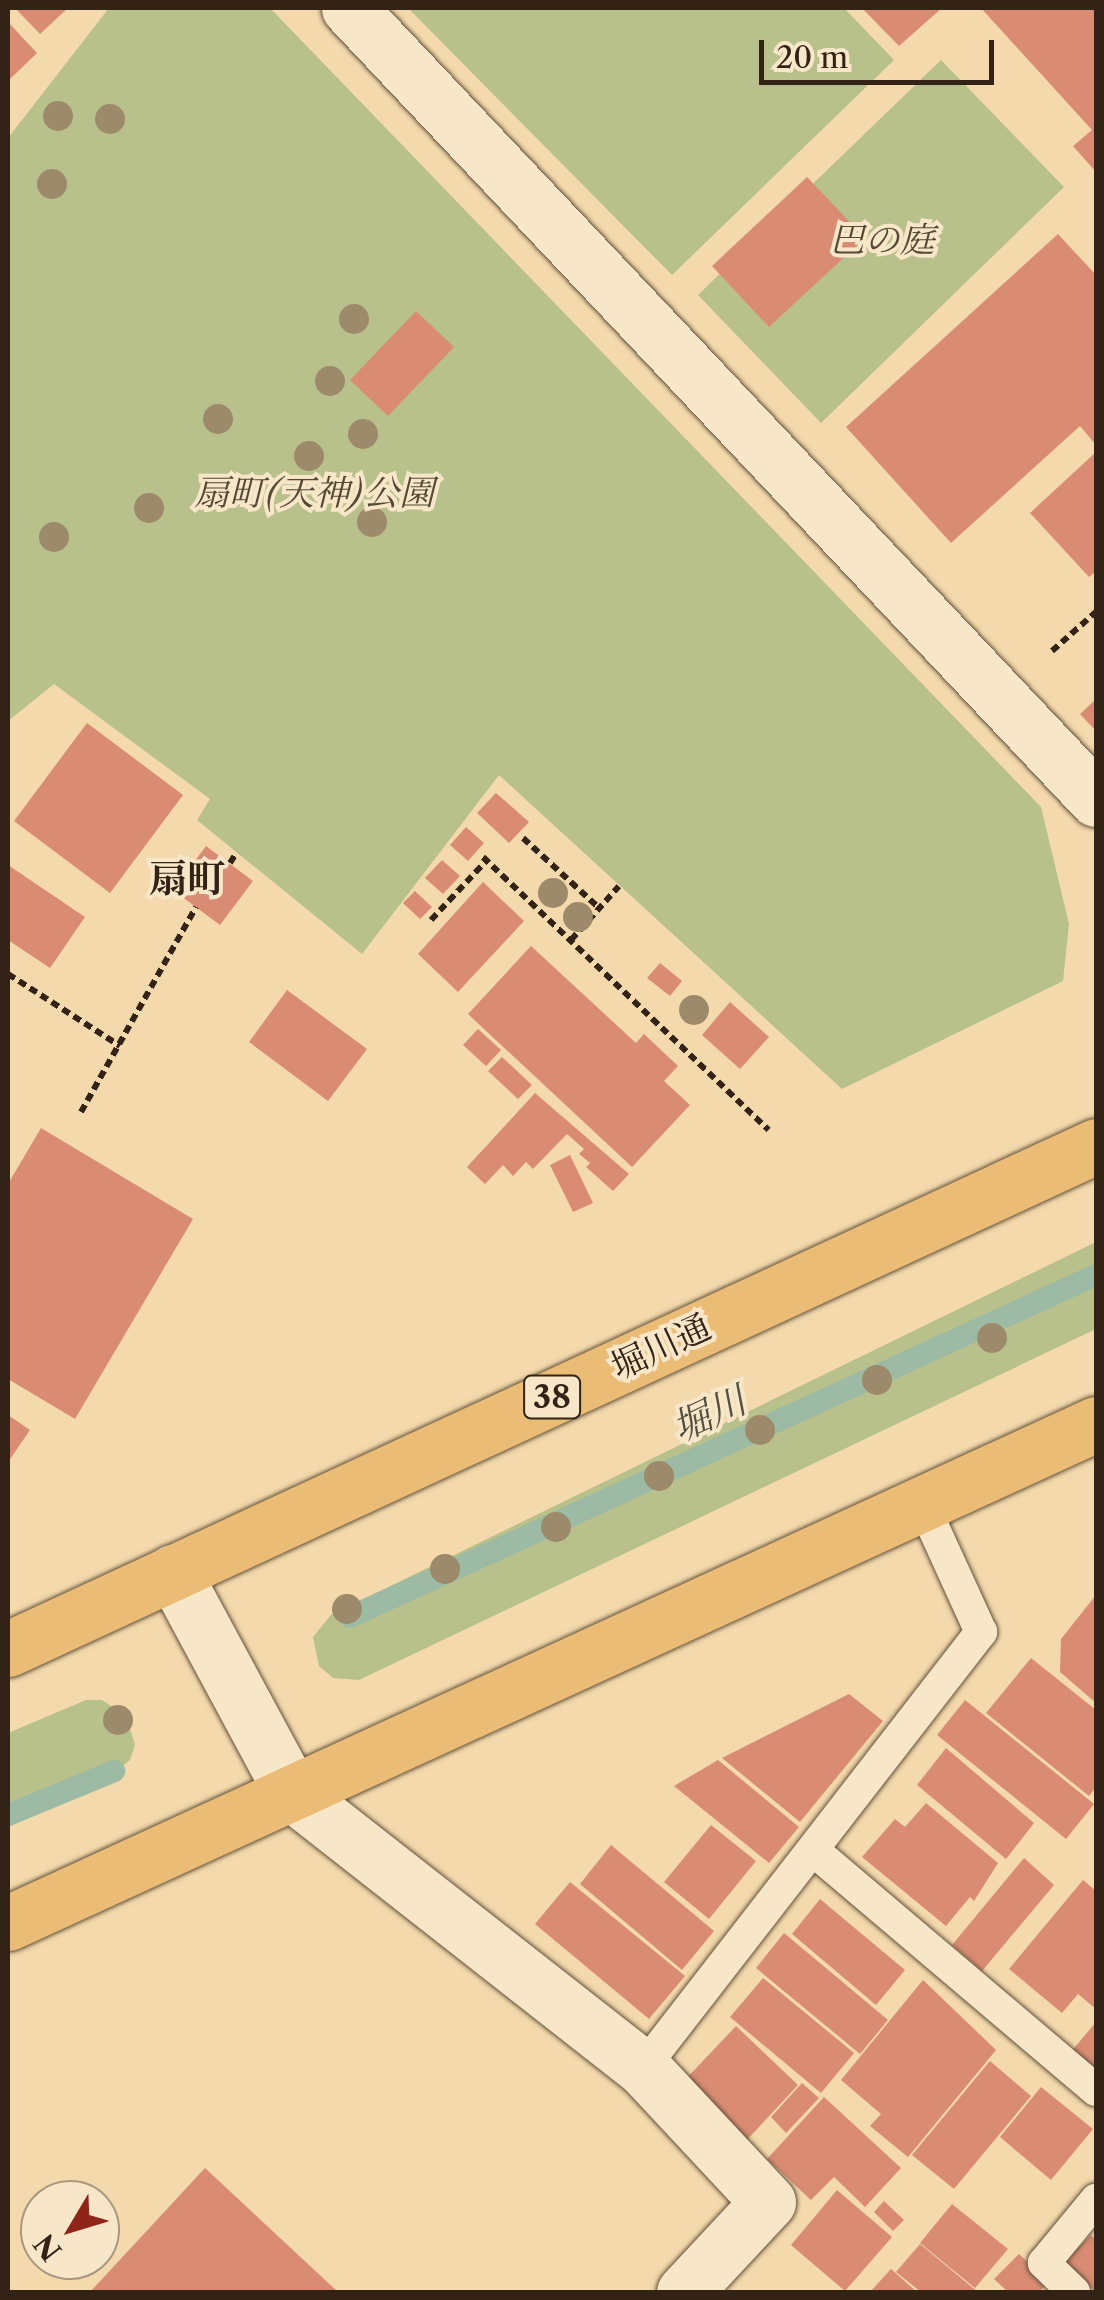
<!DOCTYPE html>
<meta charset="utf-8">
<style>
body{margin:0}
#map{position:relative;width:1104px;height:2300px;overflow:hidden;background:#f3d9ab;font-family:"Libre Caslon Text","Noto Serif JP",serif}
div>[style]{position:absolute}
.green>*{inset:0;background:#b8c08c}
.stream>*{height:22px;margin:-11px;padding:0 11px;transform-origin:11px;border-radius:11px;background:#9dbba4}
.building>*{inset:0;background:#d98c73}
.path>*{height:6px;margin-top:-3px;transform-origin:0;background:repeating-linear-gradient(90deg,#322316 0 8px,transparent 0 13px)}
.roads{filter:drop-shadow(0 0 2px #62503b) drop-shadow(0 0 2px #62503b)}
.service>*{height:32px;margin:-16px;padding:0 16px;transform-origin:16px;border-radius:16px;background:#f7e6c8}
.minor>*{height:55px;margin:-27.5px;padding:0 27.5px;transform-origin:27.5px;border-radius:27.5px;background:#f7e6c8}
.primary>*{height:55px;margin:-27.5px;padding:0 27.5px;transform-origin:27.5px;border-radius:27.5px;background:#eabc76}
.trees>*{width:30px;height:30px;margin:-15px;border-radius:50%;background:#9c8a6a}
span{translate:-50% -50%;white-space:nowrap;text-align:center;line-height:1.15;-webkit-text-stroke:8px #f7e6c8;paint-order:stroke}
.shield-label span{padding:2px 8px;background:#f7e6c8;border:2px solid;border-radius:8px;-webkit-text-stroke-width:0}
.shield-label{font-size:32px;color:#322316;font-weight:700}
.park-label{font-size:35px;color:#544a34;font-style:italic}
.street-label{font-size:35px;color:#322316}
.neighbourhood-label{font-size:38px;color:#322316;font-weight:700}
.water-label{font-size:38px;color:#525141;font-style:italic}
.frame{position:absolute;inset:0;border:10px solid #322316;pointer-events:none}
.north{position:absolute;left:20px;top:2180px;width:100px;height:100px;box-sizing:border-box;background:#f7e6c8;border:2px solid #a89881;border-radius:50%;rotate:232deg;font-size:28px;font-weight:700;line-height:40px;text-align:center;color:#322316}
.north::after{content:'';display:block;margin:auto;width:35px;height:45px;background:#8f2418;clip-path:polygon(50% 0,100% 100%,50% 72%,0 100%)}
.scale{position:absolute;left:759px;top:40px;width:235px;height:45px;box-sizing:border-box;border:5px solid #322316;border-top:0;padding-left:12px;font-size:30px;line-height:35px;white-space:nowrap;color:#322316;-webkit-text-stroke:8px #f7e6c8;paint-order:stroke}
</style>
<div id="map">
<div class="green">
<i style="clip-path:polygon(109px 8px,270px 8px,1041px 807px,1069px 924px,1063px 981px,842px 1089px,499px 775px,362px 954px,197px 820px,210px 799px,54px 684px,8px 721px,8px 138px)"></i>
<i style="clip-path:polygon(408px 8px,844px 8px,894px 60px,672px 275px)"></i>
<i style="clip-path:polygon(941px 60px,1064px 187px,821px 423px,698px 295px)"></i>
<i style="clip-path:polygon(1096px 1242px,1096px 1329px,359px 1680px,333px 1678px,319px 1666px,313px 1637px,331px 1615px)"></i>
<i style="clip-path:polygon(86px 1700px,102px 1700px,126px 1716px,135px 1745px,130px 1760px,105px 1782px,8px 1825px,8px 1733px)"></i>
</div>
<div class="stream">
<i style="left:350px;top:1617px;width:821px;rotate:-24.63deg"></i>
<i style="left:8px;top:1815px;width:115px;rotate:-22.5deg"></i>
</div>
<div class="building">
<i style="clip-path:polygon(15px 8px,68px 8px,40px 34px)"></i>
<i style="clip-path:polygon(862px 8px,942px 8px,899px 46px)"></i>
<i style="clip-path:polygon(981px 8px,1096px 8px,1096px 172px,1073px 146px,1092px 130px)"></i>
<i style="clip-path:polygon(8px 22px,37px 53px,8px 81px)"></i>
<i style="clip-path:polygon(807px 177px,865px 238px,769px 327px,712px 266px)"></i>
<i style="clip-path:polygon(1058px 234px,1096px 275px,1096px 445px,1080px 426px,951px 543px,846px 427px)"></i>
<i style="clip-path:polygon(416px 311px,454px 347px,388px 416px,350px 380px)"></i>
<i style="clip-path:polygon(1096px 452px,1096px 571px,1089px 577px,1030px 513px)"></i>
<i style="clip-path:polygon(1096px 699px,1096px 731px,1080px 714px)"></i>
<i style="clip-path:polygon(87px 723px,183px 795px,110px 893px,14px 821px)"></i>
<i style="clip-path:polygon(496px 793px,529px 822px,509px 843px,477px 813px)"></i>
<i style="clip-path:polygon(466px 827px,484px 843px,468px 861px,450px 845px)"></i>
<i style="clip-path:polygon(206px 846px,253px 881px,220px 925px,173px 890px)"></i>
<i style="clip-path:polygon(442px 860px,460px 876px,443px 894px,425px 878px)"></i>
<i style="clip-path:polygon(8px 865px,85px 917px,50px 968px,8px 940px)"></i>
<i style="clip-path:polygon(483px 882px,524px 921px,458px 992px,418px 954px)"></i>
<i style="clip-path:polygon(415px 891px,432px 907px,420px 919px,403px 903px)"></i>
<i style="clip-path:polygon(531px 946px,636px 1043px,644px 1034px,678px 1066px,664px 1081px,690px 1105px,632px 1167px,468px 1014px)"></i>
<i style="clip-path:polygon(660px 963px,682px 981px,670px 996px,647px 978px)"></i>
<i style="clip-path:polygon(287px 990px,367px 1049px,328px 1101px,249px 1042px)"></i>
<i style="clip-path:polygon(730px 1002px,769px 1037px,740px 1069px,702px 1035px)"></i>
<i style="clip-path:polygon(478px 1029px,501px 1050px,486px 1066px,463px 1045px)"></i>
<i style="clip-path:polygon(502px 1057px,532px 1085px,518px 1099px,488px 1071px)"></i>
<i style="clip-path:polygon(535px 1093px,629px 1174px,613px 1191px,586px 1167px,590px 1163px,579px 1154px,584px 1149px,567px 1134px,533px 1169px,526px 1162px,513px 1176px,503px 1165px,485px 1184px,467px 1167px)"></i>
<i style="clip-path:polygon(41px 1128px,193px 1219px,75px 1419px,8px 1379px,8px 1184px)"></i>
<i style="clip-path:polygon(570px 1155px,593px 1203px,573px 1212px,550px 1165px)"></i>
<i style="clip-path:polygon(8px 1415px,30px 1430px,8px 1462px)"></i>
<i style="clip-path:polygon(1096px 1595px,1096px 1703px,1060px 1672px,1061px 1639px)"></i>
<i style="clip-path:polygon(1031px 1658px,1096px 1710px,1096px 1787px,1089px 1796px,986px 1713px)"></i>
<i style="clip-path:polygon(849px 1694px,883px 1721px,800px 1822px,722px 1758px)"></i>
<i style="clip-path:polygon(965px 1700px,1094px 1804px,1066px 1839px,937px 1735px)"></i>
<i style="clip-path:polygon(946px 1748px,1034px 1823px,1006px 1859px,917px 1785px)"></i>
<i style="clip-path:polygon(718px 1760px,799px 1827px,769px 1863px,674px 1786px)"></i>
<i style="clip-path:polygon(926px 1803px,998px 1863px,974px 1901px,970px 1897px,946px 1926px,862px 1857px,895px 1819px,905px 1827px)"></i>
<i style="clip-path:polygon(711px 1825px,756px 1861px,709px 1919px,664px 1882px)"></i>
<i style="clip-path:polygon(611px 1845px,714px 1931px,682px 1970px,580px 1884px)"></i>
<i style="clip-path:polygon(1024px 1858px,1054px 1885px,982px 1971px,952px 1945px)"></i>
<i style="clip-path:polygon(1083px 1880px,1096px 1891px,1096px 2009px,1078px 1994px,1062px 2013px,1009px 1969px)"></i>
<i style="clip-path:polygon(570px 1882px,685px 1976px,649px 2019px,535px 1924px)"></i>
<i style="clip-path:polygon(820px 1899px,905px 1970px,876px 2005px,792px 1934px)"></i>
<i style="clip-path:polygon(784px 1933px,888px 2020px,860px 2054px,756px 1968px)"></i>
<i style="clip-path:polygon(763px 1978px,854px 2053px,821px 2093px,730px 2017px)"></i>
<i style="clip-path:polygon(923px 1980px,996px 2050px,908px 2157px,870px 2126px,881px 2114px,841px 2080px)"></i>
<i style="clip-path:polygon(1096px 2022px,1096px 2076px,1070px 2053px)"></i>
<i style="clip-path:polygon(736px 2026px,798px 2085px,746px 2141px,683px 2082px)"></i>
<i style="clip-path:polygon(990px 2061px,1031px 2096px,954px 2189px,912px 2155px)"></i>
<i style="clip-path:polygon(802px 2083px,819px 2098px,786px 2133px,771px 2117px)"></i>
<i style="clip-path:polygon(1041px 2087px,1093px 2129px,1051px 2180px,1000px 2137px)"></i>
<i style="clip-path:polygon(824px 2097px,901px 2168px,865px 2207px,834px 2177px,811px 2200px,767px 2159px)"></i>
<i style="clip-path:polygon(205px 2168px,338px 2292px,90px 2292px)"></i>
<i style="clip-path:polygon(837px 2190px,892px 2237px,845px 2291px,791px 2245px)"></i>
<i style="clip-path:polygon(884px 2201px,904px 2220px,893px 2231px,874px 2212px)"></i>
<i style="clip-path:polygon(952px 2204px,1008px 2249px,975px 2288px,920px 2243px)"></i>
<i style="clip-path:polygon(1091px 2235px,1096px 2240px,1096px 2292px,1063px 2263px)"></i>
<i style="clip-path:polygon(920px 2244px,978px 2292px,921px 2292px,896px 2272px)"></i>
<i style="clip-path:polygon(1019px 2254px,1049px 2282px,1039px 2292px,1008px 2292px,994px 2279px)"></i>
<i style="clip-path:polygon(891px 2269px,917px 2292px,870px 2292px)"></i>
</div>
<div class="path">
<i style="left:1052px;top:651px;width:59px;rotate:-41.6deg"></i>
<i style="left:523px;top:838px;width:103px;rotate:42.6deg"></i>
<i style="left:483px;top:857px;width:395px;rotate:43.7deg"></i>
<i style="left:230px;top:863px;width:13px;rotate:-58deg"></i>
<i style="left:431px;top:920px;width:81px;rotate:-47deg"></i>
<i style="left:571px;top:940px;width:72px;rotate:-48.4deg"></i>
<i style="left:8px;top:974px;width:133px;rotate:32.7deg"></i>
<i style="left:81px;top:1112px;width:235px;rotate:-60.7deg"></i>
</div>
<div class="roads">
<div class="service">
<i style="left:813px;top:1850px;width:371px;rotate:40.3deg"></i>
<i style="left:643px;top:2068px;width:552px;rotate:-52.22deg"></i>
<i style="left:981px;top:1632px;width:137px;rotate:-114.5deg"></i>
<i style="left:1074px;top:2292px;width:42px;rotate:-136deg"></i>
<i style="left:1044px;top:2263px;width:82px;rotate:-50.5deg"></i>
</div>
<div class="minor">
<i style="left:349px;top:8px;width:1088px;rotate:46.64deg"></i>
<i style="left:173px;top:1572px;width:251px;rotate:61.7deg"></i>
<i style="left:292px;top:1793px;width:446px;rotate:38.1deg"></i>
<i style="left:643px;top:2068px;width:183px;rotate:47deg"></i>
<i style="left:768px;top:2202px;width:123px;rotate:133deg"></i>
</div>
<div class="primary">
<i style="left:8px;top:1649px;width:1199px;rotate:-24.81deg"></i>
<i style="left:8px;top:1923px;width:1197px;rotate:-24.64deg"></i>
</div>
</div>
<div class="trees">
<i style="left:58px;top:116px"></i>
<i style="left:110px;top:119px"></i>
<i style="left:52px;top:184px"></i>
<i style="left:354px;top:319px"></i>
<i style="left:330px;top:381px"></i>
<i style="left:218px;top:419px"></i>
<i style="left:363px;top:434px"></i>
<i style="left:309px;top:456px"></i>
<i style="left:149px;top:508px"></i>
<i style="left:372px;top:522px"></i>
<i style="left:54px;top:537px"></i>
<i style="left:553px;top:893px"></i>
<i style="left:578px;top:917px"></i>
<i style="left:694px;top:1010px"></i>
<i style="left:992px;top:1338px"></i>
<i style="left:877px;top:1380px"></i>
<i style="left:760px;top:1430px"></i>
<i style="left:659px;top:1476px"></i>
<i style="left:556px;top:1527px"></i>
<i style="left:445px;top:1569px"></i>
<i style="left:347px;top:1609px"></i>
<i style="left:118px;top:1720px"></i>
</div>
<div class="shield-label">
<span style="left:552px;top:1397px">38</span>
</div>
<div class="park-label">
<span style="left:882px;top:240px">巴の庭</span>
<span style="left:314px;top:493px">扇町(天神)公園</span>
</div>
<div class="street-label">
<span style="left:661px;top:1347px;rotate:-25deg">堀川通</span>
</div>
<div class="neighbourhood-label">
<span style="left:187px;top:879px">扇町</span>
</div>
<div class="water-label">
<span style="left:709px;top:1414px;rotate:-25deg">堀川</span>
</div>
<div class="frame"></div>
<div class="north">N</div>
<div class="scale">20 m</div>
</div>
